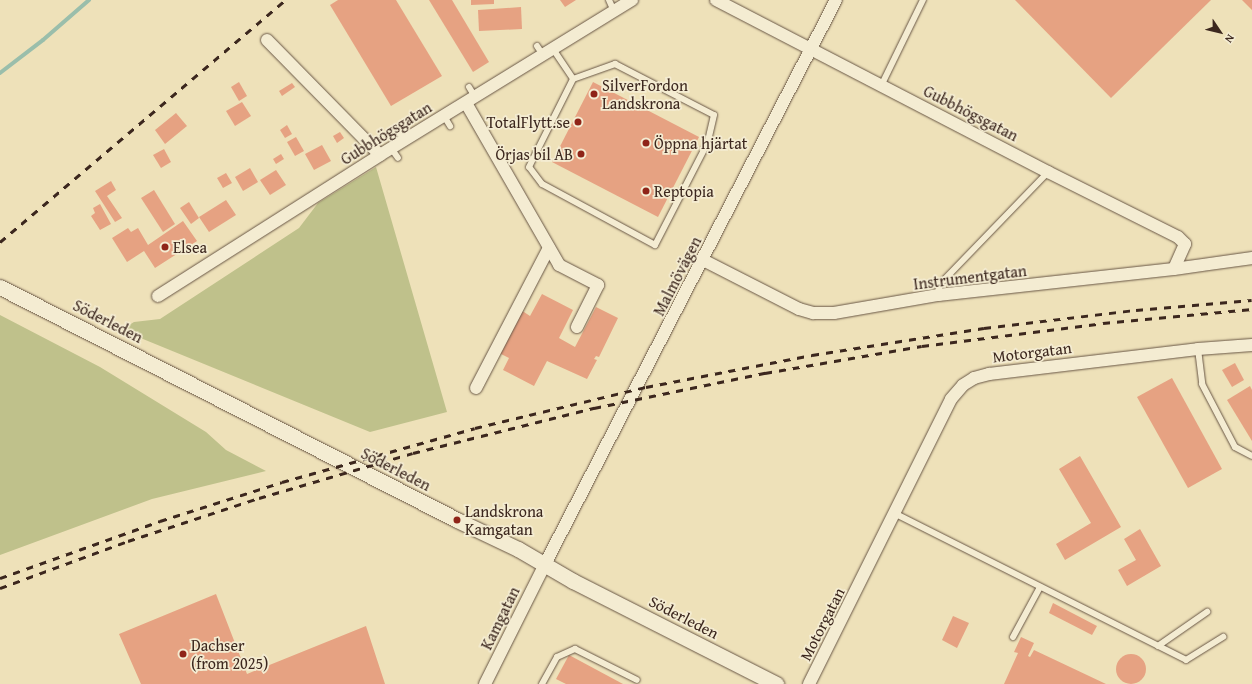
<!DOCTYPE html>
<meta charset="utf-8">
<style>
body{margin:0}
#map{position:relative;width:1252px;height:684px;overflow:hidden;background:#eee1b9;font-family:"Gentium Book Plus",serif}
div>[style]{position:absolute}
.green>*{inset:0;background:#bfc18b}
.stream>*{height:4px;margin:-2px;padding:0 2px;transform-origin:2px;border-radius:2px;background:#9abeab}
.building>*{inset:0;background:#e6a282}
.round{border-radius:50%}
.roads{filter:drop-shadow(0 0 1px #685645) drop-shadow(0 0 1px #685645)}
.service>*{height:6px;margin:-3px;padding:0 3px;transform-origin:3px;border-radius:3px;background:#f4ecd2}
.minor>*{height:12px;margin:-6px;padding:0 6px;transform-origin:6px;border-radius:6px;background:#f4ecd2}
.tertiary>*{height:15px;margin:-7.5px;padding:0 7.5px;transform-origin:7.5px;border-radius:7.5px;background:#f4ecd2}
.rail>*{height:3px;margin-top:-1.5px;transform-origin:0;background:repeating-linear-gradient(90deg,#3c271e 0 7px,transparent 0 14px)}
.dots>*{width:11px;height:11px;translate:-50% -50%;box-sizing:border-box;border:2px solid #f4ecd2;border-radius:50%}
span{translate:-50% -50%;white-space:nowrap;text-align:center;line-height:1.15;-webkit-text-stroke:3.5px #f4ecd2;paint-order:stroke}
.poi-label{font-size:16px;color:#3c271e}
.left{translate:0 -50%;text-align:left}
.right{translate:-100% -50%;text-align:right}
.street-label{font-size:16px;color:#3c271e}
.north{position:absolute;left:1200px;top:12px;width:40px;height:40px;-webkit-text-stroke:3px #f4ecd2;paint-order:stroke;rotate:125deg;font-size:11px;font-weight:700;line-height:16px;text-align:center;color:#3c271e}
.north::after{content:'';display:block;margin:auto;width:14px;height:18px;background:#3c271e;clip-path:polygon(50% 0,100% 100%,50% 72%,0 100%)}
</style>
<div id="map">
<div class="green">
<i style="clip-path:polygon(376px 167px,447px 412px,370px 432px,121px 330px,134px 322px,160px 319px,299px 228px,318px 203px)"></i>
<i style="clip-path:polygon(0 315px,100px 367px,206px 432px,226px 450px,266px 471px,152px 499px,0 555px)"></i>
</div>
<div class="stream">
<i style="left:0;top:73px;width:54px;rotate:-37.5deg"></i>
<i style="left:43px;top:40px;width:61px;rotate:-41deg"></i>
</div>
<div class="building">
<i style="clip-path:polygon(338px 0,396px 0,442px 76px,391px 106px,330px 5px)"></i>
<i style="clip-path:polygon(429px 0,452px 0,489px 62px,473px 72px)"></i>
<i style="clip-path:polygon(471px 0,494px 0,494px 4px,471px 5px)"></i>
<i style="clip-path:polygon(560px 0,576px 0,565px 7px)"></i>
<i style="clip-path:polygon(1015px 0,1211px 0,1111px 98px)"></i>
<i style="clip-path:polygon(1242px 0,1252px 0,1252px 10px)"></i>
<i style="clip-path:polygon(521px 7px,522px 29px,479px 31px,478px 10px)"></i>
<i style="clip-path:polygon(239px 82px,247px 96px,239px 101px,231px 87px)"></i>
<i style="clip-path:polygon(593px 82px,699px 137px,658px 217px,552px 162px)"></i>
<i style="clip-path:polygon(292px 83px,295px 87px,282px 96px,279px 91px)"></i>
<i style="clip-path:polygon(242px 102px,251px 116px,235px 126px,226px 111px)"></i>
<i style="clip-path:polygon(176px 113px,187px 126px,165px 144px,155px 130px)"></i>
<i style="clip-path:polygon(287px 125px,292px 134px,285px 138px,280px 130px)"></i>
<i style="clip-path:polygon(340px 132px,344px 138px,337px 143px,333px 136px)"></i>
<i style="clip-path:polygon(296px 137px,304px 151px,295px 156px,287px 142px)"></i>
<i style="clip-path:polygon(322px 145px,331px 161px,314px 170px,305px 154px)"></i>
<i style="clip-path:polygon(164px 149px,171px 162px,161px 168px,153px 155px)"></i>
<i style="clip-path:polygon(281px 154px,284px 159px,276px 164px,273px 159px)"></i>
<i style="clip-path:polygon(250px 168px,258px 182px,243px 191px,235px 177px)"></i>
<i style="clip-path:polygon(276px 170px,286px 185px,270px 195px,260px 180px)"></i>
<i style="clip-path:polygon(226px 173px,232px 183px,223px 188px,217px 178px)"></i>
<i style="clip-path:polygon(111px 181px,116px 190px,107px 196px,122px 218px,115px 222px,95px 191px)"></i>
<i style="clip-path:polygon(154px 190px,175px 224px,163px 232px,141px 198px)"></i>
<i style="clip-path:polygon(226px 200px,236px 215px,209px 232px,199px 217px)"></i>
<i style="clip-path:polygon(189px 202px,199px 218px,191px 224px,180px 208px)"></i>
<i style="clip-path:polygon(100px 204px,111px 224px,100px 230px,91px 216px,95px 213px,93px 208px)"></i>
<i style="clip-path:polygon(183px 221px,197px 241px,155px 268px,144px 251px,127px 262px,112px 238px,128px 228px,131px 232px,138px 228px,148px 245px)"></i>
<i style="clip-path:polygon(542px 294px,573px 310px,559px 338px,575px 347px,596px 307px,618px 318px,599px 357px,596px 356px,594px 359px,597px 360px,587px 379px,547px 361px,534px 386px,503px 370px,509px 358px,499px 353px,521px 310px,530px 316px)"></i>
<i style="clip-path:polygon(1235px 363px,1244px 380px,1232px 387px,1222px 370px)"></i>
<i style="clip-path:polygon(1172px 378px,1222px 469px,1188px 488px,1137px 397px)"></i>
<i style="clip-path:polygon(1250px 386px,1252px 390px,1252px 441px,1227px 400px)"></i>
<i style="clip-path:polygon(1080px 456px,1121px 527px,1065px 560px,1056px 544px,1091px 523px,1059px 469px)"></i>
<i style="clip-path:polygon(1140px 529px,1161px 566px,1127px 586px,1118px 570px,1136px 560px,1124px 539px)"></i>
<i style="clip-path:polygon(216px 594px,247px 674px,366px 626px,385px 684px,141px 684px,119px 634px)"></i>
<i style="clip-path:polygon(1053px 603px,1097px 626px,1092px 635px,1049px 613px)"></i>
<i style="clip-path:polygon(953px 616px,969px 623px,957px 648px,942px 640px)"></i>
<i style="clip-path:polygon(1021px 637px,1034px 643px,1028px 656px,1030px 657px,1034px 650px,1106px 684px,1004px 684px,1018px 653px,1014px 652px)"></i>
<i class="round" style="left:1116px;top:654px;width:30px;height:30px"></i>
<i style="clip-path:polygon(569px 655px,623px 684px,566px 684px,556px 679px)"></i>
</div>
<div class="roads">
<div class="service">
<i style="left:609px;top:0;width:12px;rotate:66deg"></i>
<i style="left:537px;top:46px;width:11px;rotate:56deg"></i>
<i style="left:553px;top:49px;width:36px;rotate:56deg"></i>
<i style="left:615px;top:64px;width:111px;rotate:27.3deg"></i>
<i style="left:714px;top:115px;width:28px;rotate:103deg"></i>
<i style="left:708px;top:142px;width:116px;rotate:117.2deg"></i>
<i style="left:655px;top:245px;width:128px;rotate:-151.6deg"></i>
<i style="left:542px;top:184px;width:21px;rotate:-127deg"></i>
<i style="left:529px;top:167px;width:98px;rotate:-63.4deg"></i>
<i style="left:573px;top:79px;width:45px;rotate:-19.7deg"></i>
<i style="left:881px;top:86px;width:96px;rotate:-64deg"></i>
<i style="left:469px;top:87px;width:12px;rotate:59deg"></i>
<i style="left:444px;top:116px;width:12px;rotate:59deg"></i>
<i style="left:398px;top:131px;width:11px;rotate:56deg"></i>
<i style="left:391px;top:148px;width:12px;rotate:55deg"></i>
<i style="left:938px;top:295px;width:11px;rotate:-80deg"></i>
<i style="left:940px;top:284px;width:156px;rotate:-46deg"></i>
<i style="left:1198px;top:349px;width:35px;rotate:83deg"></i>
<i style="left:1202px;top:384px;width:71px;rotate:62.4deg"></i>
<i style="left:1235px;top:447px;width:19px;rotate:28deg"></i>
<i style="left:894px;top:513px;width:327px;rotate:26.7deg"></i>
<i style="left:1186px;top:660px;width:44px;rotate:-31.9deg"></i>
<i style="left:1013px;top:637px;width:57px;rotate:-61.6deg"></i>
<i style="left:1158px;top:646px;width:60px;rotate:-34.8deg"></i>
<i style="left:542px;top:684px;width:31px;rotate:-61deg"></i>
<i style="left:557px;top:657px;width:20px;rotate:-24deg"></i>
<i style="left:575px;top:649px;width:69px;rotate:26.6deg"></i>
</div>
<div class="minor">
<i style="left:716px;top:0;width:374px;rotate:27.4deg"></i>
<i style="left:1048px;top:172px;width:145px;rotate:26.6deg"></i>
<i style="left:1178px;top:237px;width:10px;rotate:45deg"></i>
<i style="left:1185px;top:244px;width:27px;rotate:114deg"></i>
<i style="left:267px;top:40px;width:161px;rotate:45.5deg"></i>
<i style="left:466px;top:103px;width:187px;rotate:60.1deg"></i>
<i style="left:559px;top:265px;width:44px;rotate:27.1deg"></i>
<i style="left:598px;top:285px;width:47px;rotate:116.6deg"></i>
<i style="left:703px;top:260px;width:108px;rotate:27deg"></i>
<i style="left:799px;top:309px;width:15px;rotate:16deg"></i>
<i style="left:813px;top:313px;width:21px"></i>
<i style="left:834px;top:313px;width:106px;rotate:-9.8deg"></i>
<i style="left:938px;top:295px;width:237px;rotate:-6.3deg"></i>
<i style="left:1174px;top:269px;width:79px;rotate:-8deg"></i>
<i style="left:158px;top:296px;width:263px;rotate:-32.4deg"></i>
<i style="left:380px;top:155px;width:296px;rotate:-31.6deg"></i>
<i style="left:476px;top:388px;width:158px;rotate:-62.5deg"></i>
<i style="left:485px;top:684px;width:132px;rotate:-63.4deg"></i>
<i style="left:544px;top:566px;width:637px;rotate:-62.71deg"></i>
<i style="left:809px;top:684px;width:318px;rotate:-63.5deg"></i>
<i style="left:951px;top:399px;width:18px;rotate:-49deg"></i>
<i style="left:963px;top:385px;width:13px;rotate:-32deg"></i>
<i style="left:974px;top:378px;width:16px;rotate:-15deg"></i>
<i style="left:989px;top:374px;width:210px;rotate:-6.8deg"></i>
<i style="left:1198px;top:349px;width:54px;rotate:-4.2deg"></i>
</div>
<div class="tertiary">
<i style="left:0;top:287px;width:513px;rotate:27.01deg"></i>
<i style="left:457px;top:520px;width:68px;rotate:25.4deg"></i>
<i style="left:518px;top:549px;width:64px;rotate:30.2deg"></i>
<i style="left:573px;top:581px;width:228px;rotate:26.9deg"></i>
</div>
</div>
<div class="rail">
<i style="left:0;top:242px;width:374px;rotate:-40.3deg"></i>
<i style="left:0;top:578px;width:170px;rotate:-19.6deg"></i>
<i style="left:160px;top:521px;width:128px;rotate:-17.7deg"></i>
<i style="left:282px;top:482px;width:200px;rotate:-15.6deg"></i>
<i style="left:475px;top:428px;width:176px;rotate:-13.5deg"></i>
<i style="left:646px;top:387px;width:169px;rotate:-10.9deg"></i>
<i style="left:812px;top:355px;width:174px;rotate:-8.9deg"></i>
<i style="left:984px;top:328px;width:153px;rotate:-6.8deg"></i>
<i style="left:1136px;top:310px;width:116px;rotate:-4.9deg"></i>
<i style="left:0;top:588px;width:136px;rotate:-20.2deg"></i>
<i style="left:128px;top:541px;width:138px;rotate:-18.2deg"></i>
<i style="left:259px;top:498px;width:160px;rotate:-16.3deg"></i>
<i style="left:413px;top:453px;width:187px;rotate:-14deg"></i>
<i style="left:594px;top:408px;width:175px;rotate:-11.6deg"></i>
<i style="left:765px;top:373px;width:159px;rotate:-9.8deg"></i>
<i style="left:922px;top:346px;width:182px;rotate:-7.2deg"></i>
<i style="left:1103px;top:323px;width:150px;rotate:-5.4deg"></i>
</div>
<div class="dots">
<i style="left:594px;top:94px;background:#8f2418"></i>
<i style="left:578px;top:122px;background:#8f2418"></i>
<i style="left:646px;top:143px;background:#8f2418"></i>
<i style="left:581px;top:154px;background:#8f2418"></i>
<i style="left:646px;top:191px;background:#8f2418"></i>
<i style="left:165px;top:247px;background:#8f2418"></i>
<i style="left:457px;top:520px;background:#8f2418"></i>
<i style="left:183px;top:654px;background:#8f2418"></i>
</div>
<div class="poi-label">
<span class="left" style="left:602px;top:94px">SilverFordon<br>Landskrona</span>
<span class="right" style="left:570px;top:122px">TotalFlytt.se</span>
<span class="left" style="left:654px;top:143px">Öppna hjärtat</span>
<span class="right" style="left:573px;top:154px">Örjas bil AB</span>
<span class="left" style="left:654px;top:191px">Reptopia</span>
<span class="left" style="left:173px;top:247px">Elsea</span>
<span class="left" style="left:465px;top:520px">Landskrona<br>Kamgatan</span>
<span class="left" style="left:191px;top:654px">Dachser<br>(from 2025)</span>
</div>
<div class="street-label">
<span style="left:971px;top:113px;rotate:27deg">Gubbhögsgatan</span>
<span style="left:386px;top:133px;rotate:-32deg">Gubbhögsgatan</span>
<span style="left:677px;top:276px;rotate:-63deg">Malmövägen</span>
<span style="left:970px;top:277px;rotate:-7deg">Instrumentgatan</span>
<span style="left:108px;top:321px;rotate:27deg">Söderleden</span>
<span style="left:1032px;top:352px;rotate:-7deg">Motorgatan</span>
<span style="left:396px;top:469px;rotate:27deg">Söderleden</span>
<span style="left:684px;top:617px;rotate:27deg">Söderleden</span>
<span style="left:500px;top:618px;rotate:-64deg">Kamgatan</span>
<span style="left:822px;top:624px;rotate:-63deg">Motorgatan</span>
</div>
<div class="north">N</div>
</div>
